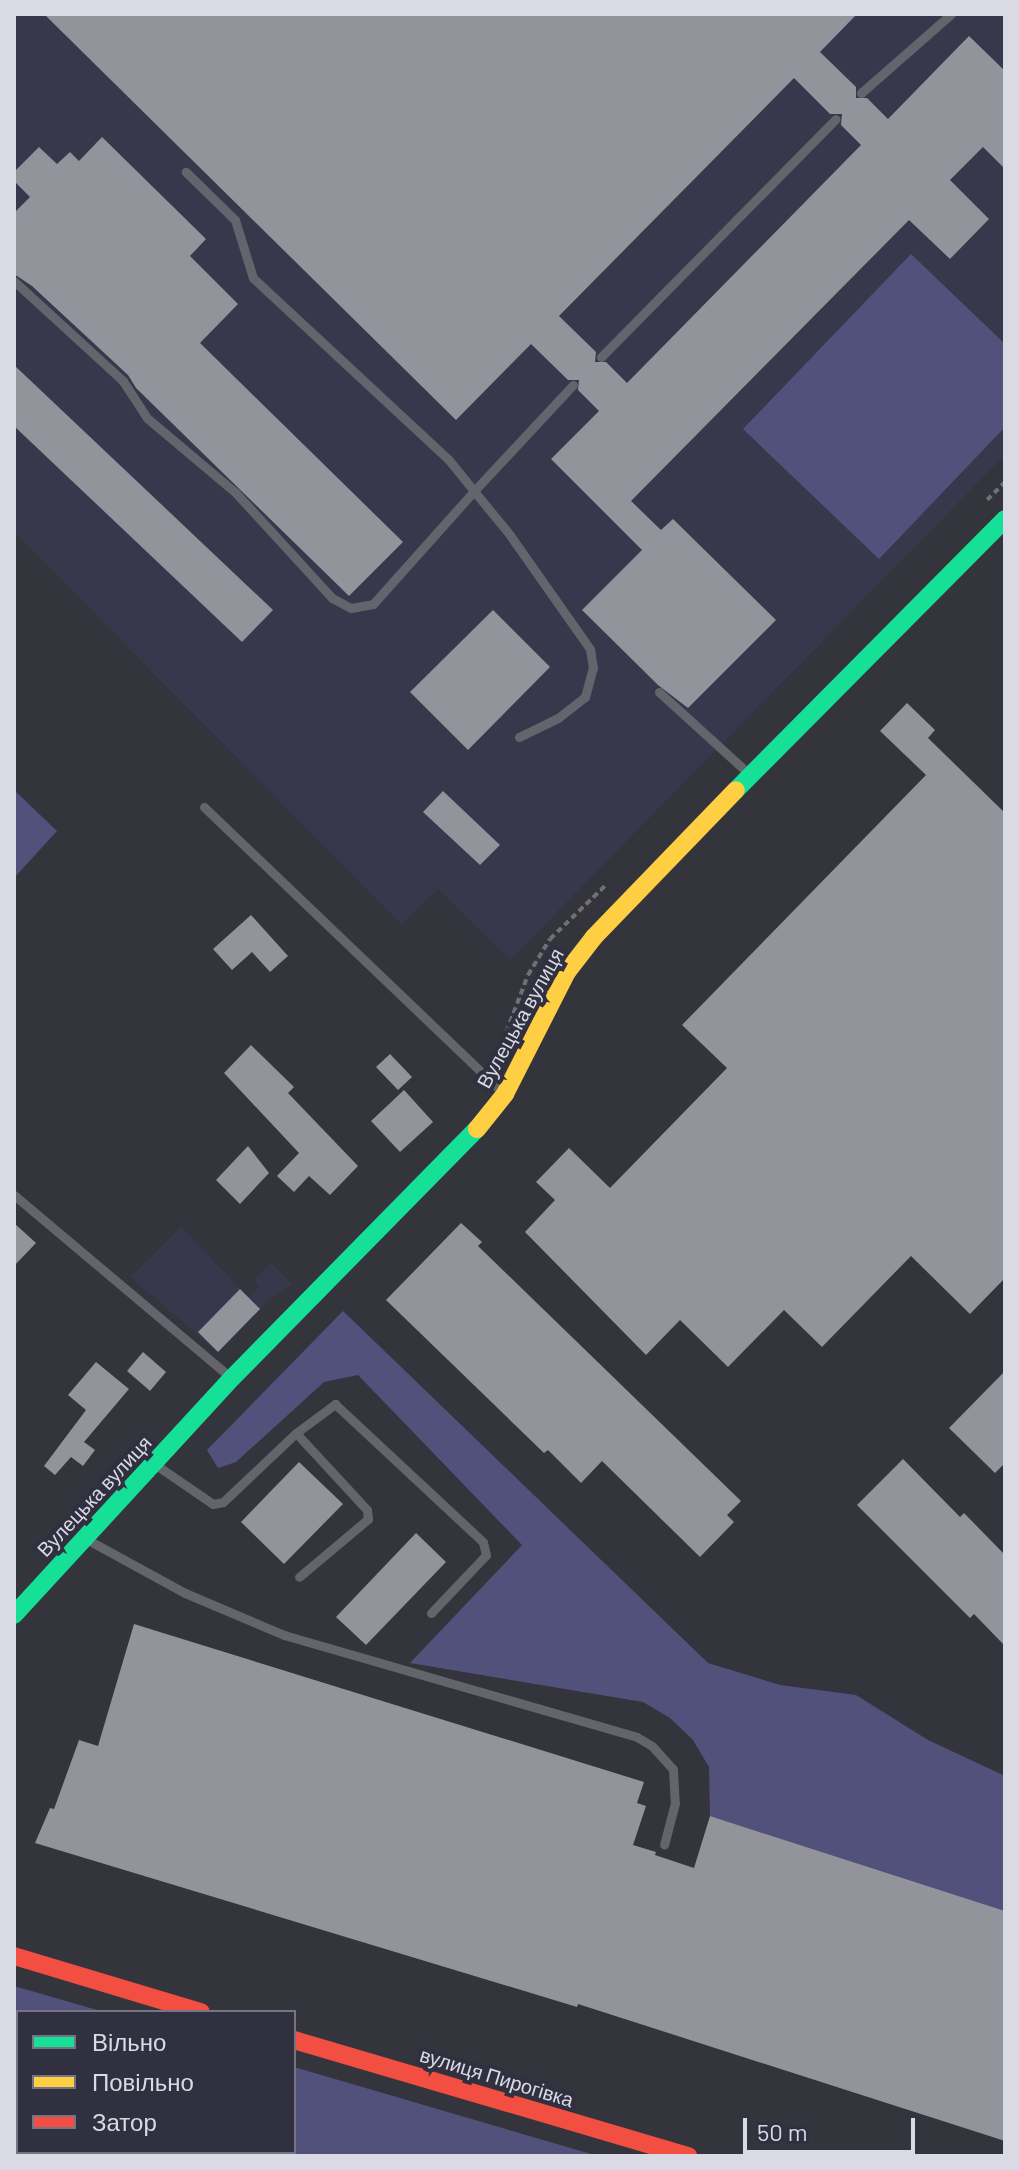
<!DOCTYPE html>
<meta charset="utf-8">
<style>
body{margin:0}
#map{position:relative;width:1019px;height:2170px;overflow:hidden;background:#34343c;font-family:Barlow,sans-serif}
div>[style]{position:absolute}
.built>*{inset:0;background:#37384c}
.green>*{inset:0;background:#52517c}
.building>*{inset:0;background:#93939b}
.path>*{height:4px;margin-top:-2px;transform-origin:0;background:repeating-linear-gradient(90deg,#707076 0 6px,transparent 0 10px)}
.lane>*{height:9px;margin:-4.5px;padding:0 4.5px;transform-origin:4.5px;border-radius:4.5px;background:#64656c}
.fast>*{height:18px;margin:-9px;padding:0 9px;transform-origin:9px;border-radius:9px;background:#16e098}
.slow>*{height:18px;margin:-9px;padding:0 9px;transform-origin:9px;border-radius:9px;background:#ffcf43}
.jam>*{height:18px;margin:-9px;padding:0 9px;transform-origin:9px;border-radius:9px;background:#f24e42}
span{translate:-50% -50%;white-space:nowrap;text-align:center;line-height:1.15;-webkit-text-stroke:8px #303040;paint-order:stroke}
.street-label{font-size:20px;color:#dadae5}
.frame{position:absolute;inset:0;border:16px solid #dadae5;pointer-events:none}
.legend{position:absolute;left:16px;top:2010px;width:280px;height:144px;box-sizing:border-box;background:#303040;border:2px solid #747482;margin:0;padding:10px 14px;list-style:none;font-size:24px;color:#dadae5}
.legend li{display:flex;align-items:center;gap:16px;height:40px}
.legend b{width:40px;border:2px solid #747482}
.scale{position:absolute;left:743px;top:2118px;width:172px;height:36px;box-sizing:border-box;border:4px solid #dadae5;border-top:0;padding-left:10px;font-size:24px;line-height:28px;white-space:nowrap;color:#dadae5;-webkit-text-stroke:6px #303040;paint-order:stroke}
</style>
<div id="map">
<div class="built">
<i style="clip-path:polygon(14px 14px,1005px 14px,1005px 455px,510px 960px,438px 889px,402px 925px,14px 532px)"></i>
<i style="clip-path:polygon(181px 1227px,248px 1297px,259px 1287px,254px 1281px,271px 1263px,292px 1284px,271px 1298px,218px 1352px,130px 1277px)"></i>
</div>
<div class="green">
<i style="clip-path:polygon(911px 254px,1005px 344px,1005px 427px,879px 559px,743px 429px)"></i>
<i style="clip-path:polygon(14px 790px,57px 831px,14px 878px)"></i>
<i style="clip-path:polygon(343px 1311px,708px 1663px,780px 1685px,856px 1695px,928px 1740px,1005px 1776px,1005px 1911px,710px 1816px,709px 1767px,693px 1740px,670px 1718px,643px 1702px,410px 1663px,522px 1545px,358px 1375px,324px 1382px,236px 1462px,218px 1468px,207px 1450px)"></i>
<i style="clip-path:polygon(14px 1986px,104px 2012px,18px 2012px,18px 2152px,294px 2152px,294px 2067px,598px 2156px,14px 2156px)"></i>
</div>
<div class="building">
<i style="clip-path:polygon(evenodd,44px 14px,857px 14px,820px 52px,856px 87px,856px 98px,867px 98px,888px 119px,969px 36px,1005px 71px,1005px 169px,983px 147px,950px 180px,989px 219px,950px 259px,909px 220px,631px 501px,661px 530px,673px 519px,776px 620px,688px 708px,658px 685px,582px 610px,642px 550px,551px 459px,599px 411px,578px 390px,579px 380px,568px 380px,531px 344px,456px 420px,44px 14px,794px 78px,830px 114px,842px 114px,841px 125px,861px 145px,627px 383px,606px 362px,595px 362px,596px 352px,559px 316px,794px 78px)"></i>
<i style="clip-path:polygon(102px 137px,206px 239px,190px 256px,238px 304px,200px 343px,403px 542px,349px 596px,136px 388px,128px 375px,32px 286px,14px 274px,14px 213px,30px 197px,14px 181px,14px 172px,39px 147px,57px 164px,70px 152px,79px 161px)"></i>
<i style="clip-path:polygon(14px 365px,273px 610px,242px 642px,14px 426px)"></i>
<i style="clip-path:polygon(493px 610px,550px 667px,468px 750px,410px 692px)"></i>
<i style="clip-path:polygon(907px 703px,935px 730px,928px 738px,1005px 813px,1005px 1278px,970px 1314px,911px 1256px,822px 1347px,784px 1310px,728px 1367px,680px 1320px,646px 1355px,525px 1232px,555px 1200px,536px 1182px,569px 1148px,610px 1188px,727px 1068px,682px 1025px,926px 775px,880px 731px)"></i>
<i style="clip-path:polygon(443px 791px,500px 845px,480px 865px,423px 812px)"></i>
<i style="clip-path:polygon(251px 915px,288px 956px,270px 972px,252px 952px,232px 970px,213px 949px)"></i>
<i style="clip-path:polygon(251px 1045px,294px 1087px,288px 1093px,358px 1166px,330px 1195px,309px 1176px,294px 1192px,277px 1176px,299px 1153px,224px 1073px)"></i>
<i style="clip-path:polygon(390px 1054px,412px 1077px,398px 1090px,376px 1067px)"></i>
<i style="clip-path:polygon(404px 1090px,433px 1122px,400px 1152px,371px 1121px)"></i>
<i style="clip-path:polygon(248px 1146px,269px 1173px,240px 1204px,216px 1180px)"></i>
<i style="clip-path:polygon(14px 1223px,36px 1243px,14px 1266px)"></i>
<i style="clip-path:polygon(461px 1223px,482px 1242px,478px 1246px,741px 1501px,727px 1515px,734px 1522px,700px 1557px,602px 1461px,581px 1483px,548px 1450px,544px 1453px,386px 1300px)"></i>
<i style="clip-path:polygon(240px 1289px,260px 1309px,218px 1352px,198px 1332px)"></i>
<i style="clip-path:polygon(143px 1352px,166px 1372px,150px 1391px,127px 1371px)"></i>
<i style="clip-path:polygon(96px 1362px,129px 1389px,84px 1442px,95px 1450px,83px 1466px,71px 1457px,55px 1475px,44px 1466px,86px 1410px,68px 1395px)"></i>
<i style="clip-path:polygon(1005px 1371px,1005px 1463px,995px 1473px,949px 1428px)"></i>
<i style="clip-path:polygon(903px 1459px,960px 1517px,964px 1513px,1005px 1555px,1005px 1646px,974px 1614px,970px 1618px,857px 1505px)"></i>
<i style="clip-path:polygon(299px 1462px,343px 1504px,284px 1564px,241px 1522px)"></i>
<i style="clip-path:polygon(416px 1533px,446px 1562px,366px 1645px,336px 1617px)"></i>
<i style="clip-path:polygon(134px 1624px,644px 1782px,637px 1803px,646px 1806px,633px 1845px,656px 1852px,655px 1855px,694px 1868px,710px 1816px,1005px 1911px,1005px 2141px,578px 2004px,577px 2007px,35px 1843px,50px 1808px,54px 1809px,79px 1740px,98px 1746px)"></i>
</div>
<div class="path">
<i style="left:987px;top:500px;width:25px;rotate:-45deg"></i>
<i style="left:503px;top:1041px;width:71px;rotate:-69.3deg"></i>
<i style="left:528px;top:975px;width:42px;rotate:-58.6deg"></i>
<i style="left:550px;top:939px;width:79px;rotate:-44deg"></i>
<i style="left:14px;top:2086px;width:4px;rotate:14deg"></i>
<i style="left:195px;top:2152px;width:12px;rotate:20deg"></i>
</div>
<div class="lane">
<i style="left:861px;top:93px;width:120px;rotate:-41.3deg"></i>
<i style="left:14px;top:281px;width:148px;rotate:42.5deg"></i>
<i style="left:123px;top:381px;width:44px;rotate:57deg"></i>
<i style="left:147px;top:418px;width:115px;rotate:40.1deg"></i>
<i style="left:235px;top:492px;width:144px;rotate:47.5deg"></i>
<i style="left:332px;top:598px;width:21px;rotate:28deg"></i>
<i style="left:351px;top:608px;width:22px;rotate:-10deg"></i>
<i style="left:373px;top:604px;width:152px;rotate:-48.2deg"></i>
<i style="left:474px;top:491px;width:40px;rotate:-129deg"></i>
<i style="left:449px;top:460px;width:267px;rotate:-137.1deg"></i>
<i style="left:253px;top:278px;width:61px;rotate:-107.2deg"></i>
<i style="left:235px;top:220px;width:69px;rotate:-135.6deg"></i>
<i style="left:601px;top:357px;width:334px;rotate:-45.4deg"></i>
<i style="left:659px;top:692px;width:122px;rotate:42.3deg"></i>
<i style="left:519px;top:737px;width:43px;rotate:-26deg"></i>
<i style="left:558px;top:718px;width:34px;rotate:-38deg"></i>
<i style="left:585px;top:697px;width:30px;rotate:-75deg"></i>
<i style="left:593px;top:668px;width:19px;rotate:-99deg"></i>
<i style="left:590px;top:649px;width:139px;rotate:-125.1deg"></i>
<i style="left:510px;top:535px;width:57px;rotate:-129.3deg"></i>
<i style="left:474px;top:491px;width:145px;rotate:-47deg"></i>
<i style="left:204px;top:807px;width:412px;rotate:43.7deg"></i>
<i style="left:14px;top:1195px;width:281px;rotate:40.1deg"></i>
<i style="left:296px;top:1433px;width:105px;rotate:47.3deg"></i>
<i style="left:367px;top:1510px;width:9px;rotate:84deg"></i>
<i style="left:368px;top:1519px;width:90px;rotate:140deg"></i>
<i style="left:156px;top:1465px;width:69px;rotate:34.4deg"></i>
<i style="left:213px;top:1504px;width:10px;rotate:-11deg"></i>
<i style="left:223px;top:1502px;width:100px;rotate:-43.4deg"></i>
<i style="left:296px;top:1433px;width:49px;rotate:-36.6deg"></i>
<i style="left:335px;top:1404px;width:202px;rotate:43deg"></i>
<i style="left:483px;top:1542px;width:13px;rotate:77deg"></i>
<i style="left:486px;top:1555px;width:80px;rotate:133.5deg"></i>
<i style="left:88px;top:1540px;width:111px;rotate:28.7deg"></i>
<i style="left:185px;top:1593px;width:108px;rotate:23deg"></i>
<i style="left:284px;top:1635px;width:367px;rotate:16.1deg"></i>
<i style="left:637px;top:1737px;width:17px;rotate:31deg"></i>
<i style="left:652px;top:1746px;width:31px;rotate:48deg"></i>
<i style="left:673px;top:1769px;width:34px;rotate:87deg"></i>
<i style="left:675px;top:1803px;width:43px;rotate:104.7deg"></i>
</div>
<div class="fast">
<i style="left:736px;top:790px;width:382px;rotate:-45.2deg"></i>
<i style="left:14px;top:1615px;width:322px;rotate:-47.4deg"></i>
<i style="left:232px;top:1378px;width:349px;rotate:-45.5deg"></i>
</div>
<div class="slow">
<i style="left:477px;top:1129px;width:45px;rotate:-51.3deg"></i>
<i style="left:505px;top:1094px;width:137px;rotate:-63.1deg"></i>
<i style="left:567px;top:972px;width:44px;rotate:-52.4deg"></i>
<i style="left:594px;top:937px;width:204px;rotate:-46deg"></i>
</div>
<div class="jam">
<i style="left:14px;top:1956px;width:195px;rotate:16.7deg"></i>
<i style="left:294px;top:2040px;width:411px;rotate:16.4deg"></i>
</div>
<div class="street-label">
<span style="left:520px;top:1018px;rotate:-61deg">Вулецька вулиця</span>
<span style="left:94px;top:1496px;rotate:-47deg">Вулецька вулиця</span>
<span style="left:497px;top:2077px;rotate:17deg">вулиця Пирогівка</span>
</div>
<div class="frame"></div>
<ul class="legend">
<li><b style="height:10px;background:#16e098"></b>Вільно</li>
<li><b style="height:10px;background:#ffcf43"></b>Повільно</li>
<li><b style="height:10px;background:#f24e42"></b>Затор</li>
</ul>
<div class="scale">50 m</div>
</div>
